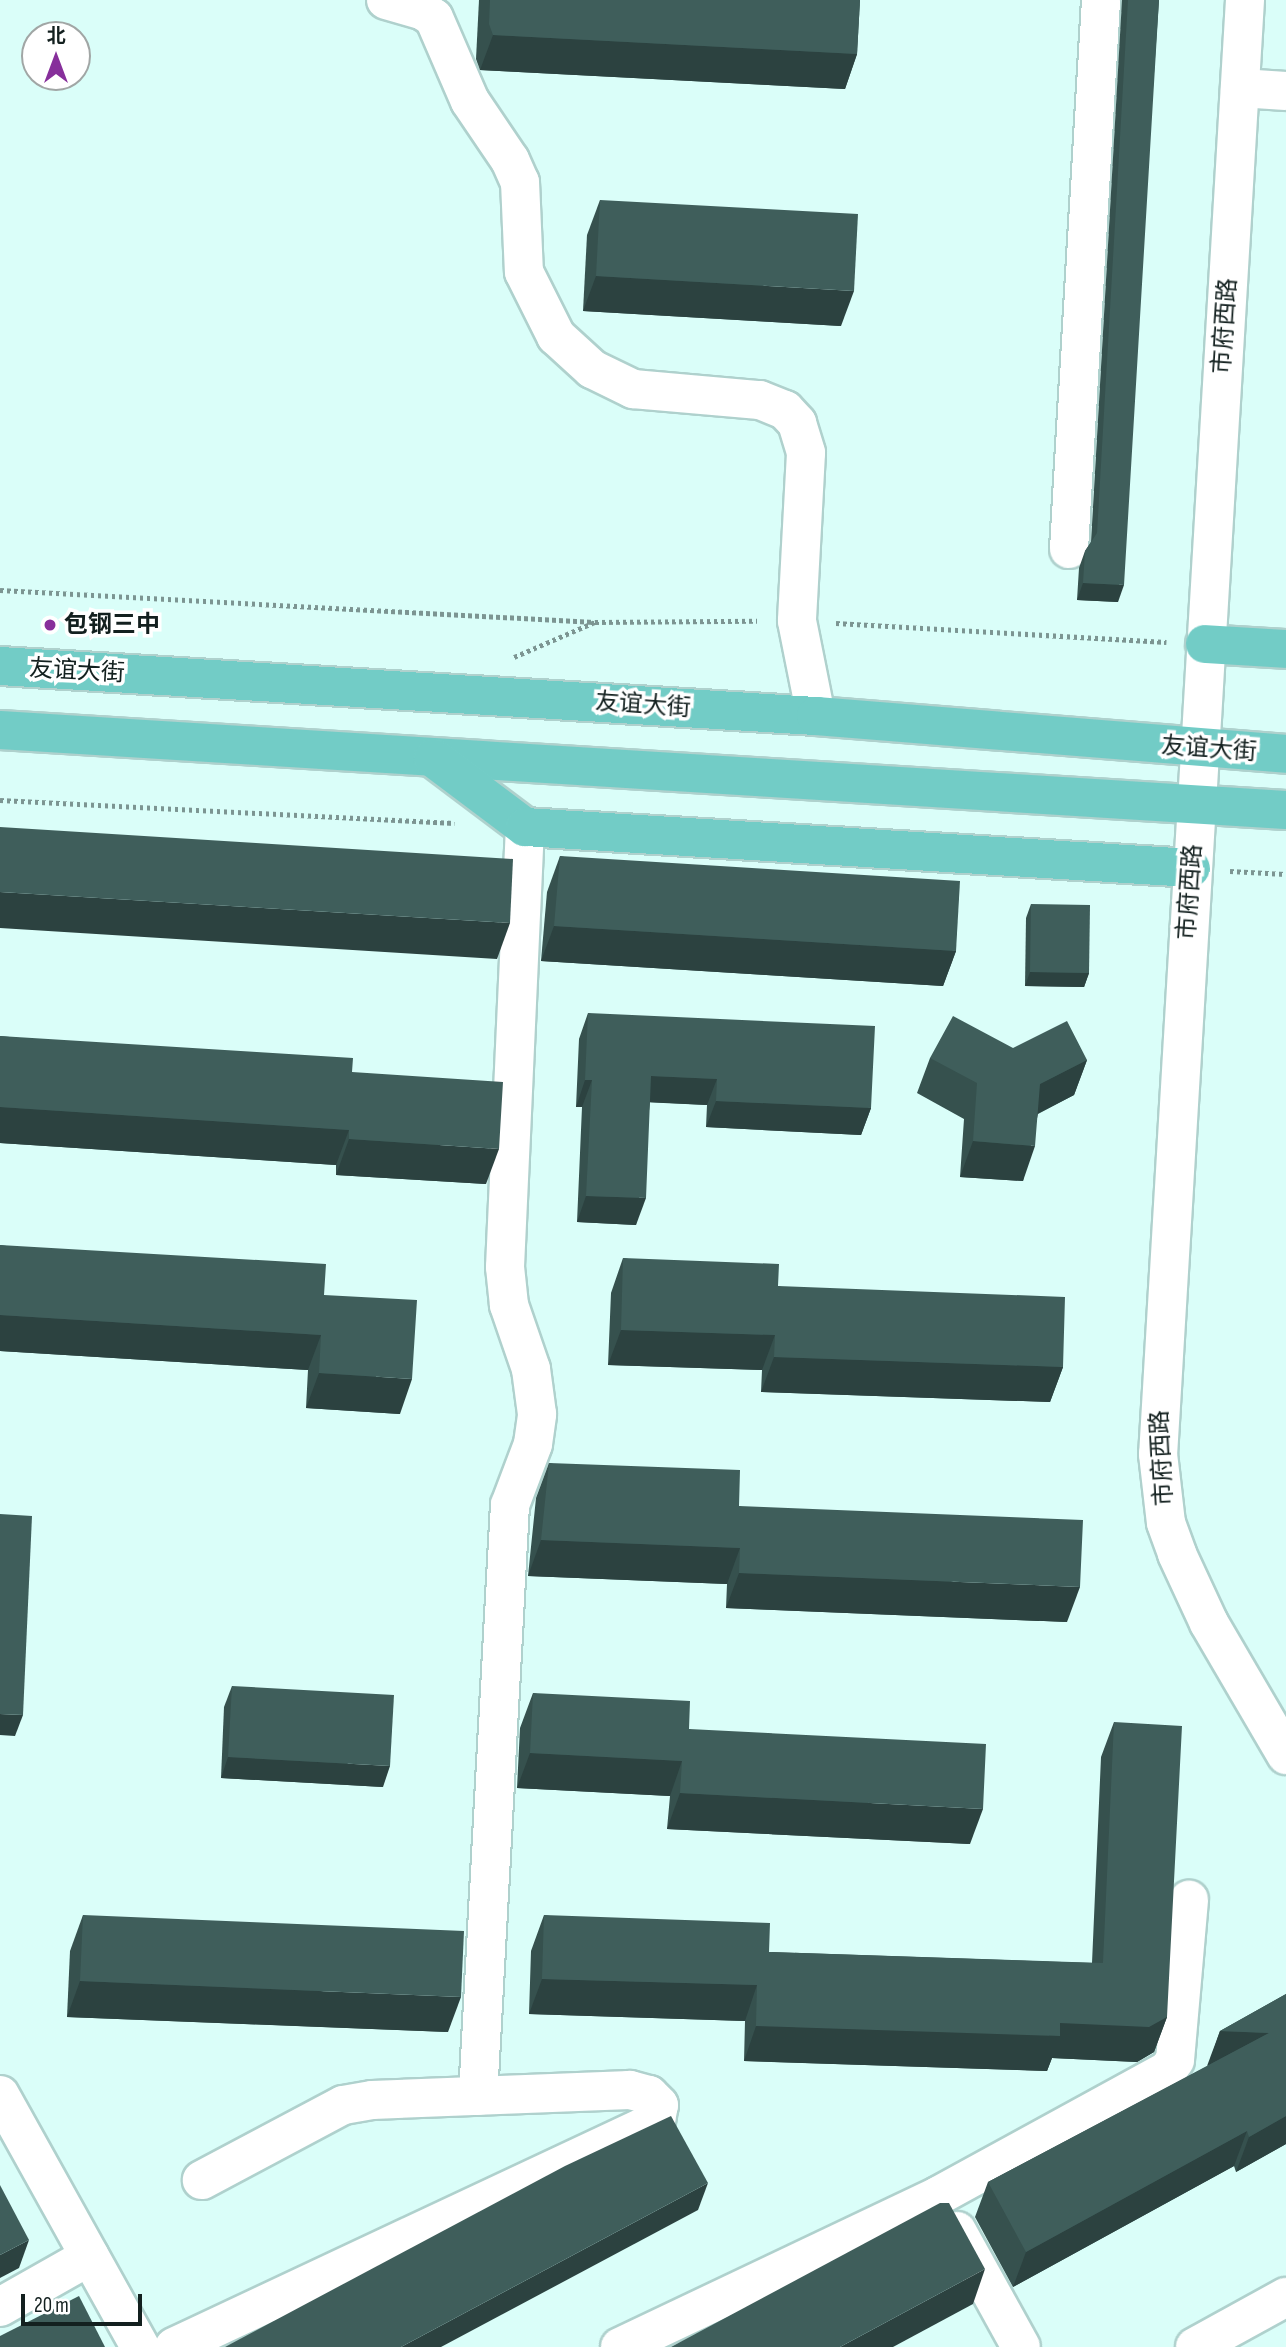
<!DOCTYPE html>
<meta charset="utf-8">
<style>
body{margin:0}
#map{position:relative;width:1286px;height:2347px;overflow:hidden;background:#dafef9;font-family:"Sofia Sans Condensed","Noto Sans SC",sans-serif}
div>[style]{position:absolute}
.path>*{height:4.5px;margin-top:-2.25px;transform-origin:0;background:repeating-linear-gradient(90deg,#7c9592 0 3.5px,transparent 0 7px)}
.roads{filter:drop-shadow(2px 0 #afd1cd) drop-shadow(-2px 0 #afd1cd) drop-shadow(0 2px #afd1cd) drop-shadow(0 -2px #afd1cd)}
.minor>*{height:38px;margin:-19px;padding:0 19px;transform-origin:19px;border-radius:19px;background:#fff}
.tertiary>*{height:38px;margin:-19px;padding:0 19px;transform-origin:19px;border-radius:19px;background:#fff}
.primary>*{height:38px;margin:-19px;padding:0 19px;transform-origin:19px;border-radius:19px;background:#72ccc6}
.wall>*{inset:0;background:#36514e}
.shaded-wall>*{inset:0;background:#2c4240}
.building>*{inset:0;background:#3f5e5b}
.dots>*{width:19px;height:19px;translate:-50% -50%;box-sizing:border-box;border:4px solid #fff;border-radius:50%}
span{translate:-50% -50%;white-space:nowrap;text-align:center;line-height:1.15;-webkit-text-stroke:7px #fff;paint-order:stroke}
.street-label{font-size:24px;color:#13201f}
.poi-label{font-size:24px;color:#13201f;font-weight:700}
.left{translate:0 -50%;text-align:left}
.north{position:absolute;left:21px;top:21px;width:70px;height:70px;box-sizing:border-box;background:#fff;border:2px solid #a1a6a5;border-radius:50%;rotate:0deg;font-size:19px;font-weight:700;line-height:28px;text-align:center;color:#13201f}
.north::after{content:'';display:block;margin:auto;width:24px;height:32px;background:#872f9b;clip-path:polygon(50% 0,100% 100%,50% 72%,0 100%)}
.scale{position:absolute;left:21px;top:2294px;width:121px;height:32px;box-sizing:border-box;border:4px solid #13201f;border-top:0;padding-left:9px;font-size:21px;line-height:24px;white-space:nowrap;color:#13201f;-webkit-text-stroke:5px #fff;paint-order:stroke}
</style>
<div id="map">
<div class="path">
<i style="left:0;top:590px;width:595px;rotate:3.08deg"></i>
<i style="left:836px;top:623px;width:331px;rotate:3.3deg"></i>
<i style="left:514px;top:657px;width:88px;rotate:-23.4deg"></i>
<i style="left:595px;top:622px;width:162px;rotate:-0.4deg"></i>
<i style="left:0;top:800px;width:455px;rotate:2.9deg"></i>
<i style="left:1230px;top:871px;width:56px;rotate:3.1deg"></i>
</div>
<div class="roads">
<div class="minor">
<i style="left:386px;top:0;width:37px;rotate:16deg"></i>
<i style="left:422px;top:10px;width:14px;rotate:34deg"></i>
<i style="left:434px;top:18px;width:90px;rotate:66.6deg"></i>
<i style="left:470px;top:101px;width:71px;rotate:55.9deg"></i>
<i style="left:510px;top:160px;width:24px;rotate:66deg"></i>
<i style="left:520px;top:182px;width:90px;rotate:87.5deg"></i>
<i style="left:524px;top:272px;width:72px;rotate:63.4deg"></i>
<i style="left:556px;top:336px;width:49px;rotate:42.5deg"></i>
<i style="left:592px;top:369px;width:46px;rotate:26deg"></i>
<i style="left:633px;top:389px;width:127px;rotate:5deg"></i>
<i style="left:760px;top:400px;width:27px;rotate:22deg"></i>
<i style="left:785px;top:410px;width:18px;rotate:47deg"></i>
<i style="left:797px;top:423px;width:31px;rotate:73deg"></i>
<i style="left:806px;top:453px;width:168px;rotate:93.1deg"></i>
<i style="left:797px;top:621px;width:97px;rotate:78.7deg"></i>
<i style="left:1240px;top:88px;width:46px;rotate:3.7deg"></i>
<i style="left:1069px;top:549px;width:550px;rotate:-86.66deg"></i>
<i style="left:0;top:2095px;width:288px;rotate:60.9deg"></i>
<i style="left:478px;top:2096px;width:592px;rotate:-86.9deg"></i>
<i style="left:510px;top:1505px;width:65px;rotate:-69.3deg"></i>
<i style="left:533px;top:1444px;width:30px;rotate:-82deg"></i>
<i style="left:537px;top:1414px;width:45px;rotate:-97.6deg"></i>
<i style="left:531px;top:1369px;width:68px;rotate:-109deg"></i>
<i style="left:509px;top:1305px;width:38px;rotate:-96deg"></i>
<i style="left:505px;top:1267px;width:440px;rotate:-87.4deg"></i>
<i style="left:957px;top:2231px;width:132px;rotate:61.1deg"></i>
<i style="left:0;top:2307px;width:103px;rotate:-29.5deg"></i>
<i style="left:174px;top:2347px;width:520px;rotate:-25.14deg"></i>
<i style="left:645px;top:2126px;width:13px;rotate:-29deg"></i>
<i style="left:656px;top:2120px;width:15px;rotate:-79deg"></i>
<i style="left:659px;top:2105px;width:14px;rotate:-135deg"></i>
<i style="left:649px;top:2095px;width:20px;rotate:-165deg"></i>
<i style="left:630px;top:2090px;width:258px;rotate:177.8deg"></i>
<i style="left:372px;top:2100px;width:29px;rotate:170deg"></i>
<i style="left:343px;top:2105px;width:160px;rotate:152deg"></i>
<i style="left:620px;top:2347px;width:352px;rotate:-25.4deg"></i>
<i style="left:938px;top:2196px;width:262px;rotate:-28.7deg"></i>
<i style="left:1168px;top:2070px;width:12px;rotate:-55deg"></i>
<i style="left:1175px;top:2060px;width:161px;rotate:-85deg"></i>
</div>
<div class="tertiary">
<i style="left:1245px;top:0;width:1457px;rotate:93.42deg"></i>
<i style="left:1158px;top:1454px;width:69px;rotate:83.4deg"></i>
<i style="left:1166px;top:1523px;width:33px;rotate:70deg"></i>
<i style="left:1177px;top:1554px;width:76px;rotate:65.1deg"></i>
<i style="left:1209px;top:1623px;width:153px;rotate:59.7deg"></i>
<i style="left:1195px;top:2347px;width:104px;rotate:-28.8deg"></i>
</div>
<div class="primary">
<i style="left:1205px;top:644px;width:81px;rotate:3.5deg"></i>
<i style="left:0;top:666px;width:818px;rotate:3.51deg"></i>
<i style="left:816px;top:716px;width:472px;rotate:4.6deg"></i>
<i style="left:0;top:730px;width:1288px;rotate:3.56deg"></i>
<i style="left:433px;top:758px;width:115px;rotate:36.9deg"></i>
<i style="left:525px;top:827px;width:667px;rotate:3.52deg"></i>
</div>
</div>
<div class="wall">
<i style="clip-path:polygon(479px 0,860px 0,857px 54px,845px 89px,480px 70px,476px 59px)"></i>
<i style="clip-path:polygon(1122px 0,1159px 0,1118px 602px,1077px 600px,1079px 568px,1085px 551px,1091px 542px)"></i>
<i style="clip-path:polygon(600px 200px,841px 326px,583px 311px,587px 235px)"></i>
<i style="clip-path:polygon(560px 856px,956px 951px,943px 986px,541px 961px,547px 892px)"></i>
<i style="clip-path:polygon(1031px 904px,1089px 973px,1084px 987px,1025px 986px,1026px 918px)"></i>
<i style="clip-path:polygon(588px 1013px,871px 1108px,861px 1135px,706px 1127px,707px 1105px,650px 1102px,636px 1225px,577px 1222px,582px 1107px,576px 1107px,579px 1039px)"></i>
<i style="clip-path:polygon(0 1036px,352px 1072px,486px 1184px,336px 1175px,336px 1165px,0 1143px)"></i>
<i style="clip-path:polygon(1013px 1048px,1087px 1060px,1074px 1095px,1038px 1114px,1023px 1181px,960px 1177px,964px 1119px,917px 1093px,930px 1058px)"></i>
<i style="clip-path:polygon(0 1245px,324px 1295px,400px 1414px,306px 1408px,308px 1370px,0 1351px)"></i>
<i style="clip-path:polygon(623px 1258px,778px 1286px,1063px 1367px,1050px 1402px,761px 1392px,762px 1370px,608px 1365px,611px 1293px)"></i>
<i style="clip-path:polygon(549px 1463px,739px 1506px,1067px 1622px,726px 1608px,727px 1584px,528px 1576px,536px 1498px)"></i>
<i style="clip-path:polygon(232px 1686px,383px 1787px,221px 1778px,224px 1707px)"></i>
<i style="clip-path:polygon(533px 1693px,689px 1729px,970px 1844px,667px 1829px,670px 1796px,517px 1788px,520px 1728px)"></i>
<i style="clip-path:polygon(1114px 1722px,1167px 2017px,1154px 2052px,1137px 2062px,1052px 2058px,1047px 2071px,744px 2061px,745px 2021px,529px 2014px,531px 1951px,544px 1915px,769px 1952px,1092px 1963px,1101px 1757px)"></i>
<i style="clip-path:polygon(83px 1915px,448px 2032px,67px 2017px,70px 1951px)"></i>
<i style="clip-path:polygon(1286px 1994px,1286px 2144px,1236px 2172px,1234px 2166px,1013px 2287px,975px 2217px,988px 2182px,1208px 2066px,1220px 2031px)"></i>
</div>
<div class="shaded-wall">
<i style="clip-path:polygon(493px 35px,857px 54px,845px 89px,480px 70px)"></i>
<i style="clip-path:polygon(596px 276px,854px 291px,841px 326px,583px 311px)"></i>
<i style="clip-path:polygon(1083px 583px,1124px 585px,1118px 602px,1077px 600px)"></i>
<i style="clip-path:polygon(0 892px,510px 923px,497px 959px,0 928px)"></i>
<i style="clip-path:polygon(554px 926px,956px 951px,943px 986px,541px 961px)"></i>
<i style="clip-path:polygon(1030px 972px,1089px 973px,1084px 987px,1025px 986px)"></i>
<i style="clip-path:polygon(1087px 1060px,1074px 1095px,1027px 1119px,1040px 1084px)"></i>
<i style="clip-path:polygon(651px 1076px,717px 1079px,707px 1105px,642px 1102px)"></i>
<i style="clip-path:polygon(585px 1080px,592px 1080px,582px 1107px,576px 1107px)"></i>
<i style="clip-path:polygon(716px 1101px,871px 1108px,861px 1135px,706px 1127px)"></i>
<i style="clip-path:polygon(0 1107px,349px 1130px,336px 1165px,0 1143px)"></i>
<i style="clip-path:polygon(349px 1139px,499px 1149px,486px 1184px,336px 1175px)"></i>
<i style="clip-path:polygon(973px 1141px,1035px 1146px,1023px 1181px,960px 1177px)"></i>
<i style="clip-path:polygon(586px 1196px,646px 1198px,636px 1225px,577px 1222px)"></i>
<i style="clip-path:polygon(0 1315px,321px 1335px,308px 1370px,0 1351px)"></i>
<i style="clip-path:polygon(621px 1330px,775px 1335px,762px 1370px,608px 1365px)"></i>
<i style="clip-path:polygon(774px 1357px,1063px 1367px,1050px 1402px,761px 1392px)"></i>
<i style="clip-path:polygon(319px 1373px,412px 1379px,400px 1414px,306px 1408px)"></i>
<i style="clip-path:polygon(541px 1540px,740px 1548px,727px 1584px,528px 1576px)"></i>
<i style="clip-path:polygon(739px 1573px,1080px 1587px,1067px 1622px,726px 1608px)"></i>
<i style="clip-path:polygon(0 1714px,23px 1715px,15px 1736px,0 1735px)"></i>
<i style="clip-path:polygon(530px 1753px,682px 1761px,670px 1796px,517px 1788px)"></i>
<i style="clip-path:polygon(228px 1757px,390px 1766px,383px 1787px,221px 1778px)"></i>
<i style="clip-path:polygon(680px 1793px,983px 1809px,970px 1844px,667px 1829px)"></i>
<i style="clip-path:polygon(542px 1979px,757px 1985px,745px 2021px,529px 2014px)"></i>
<i style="clip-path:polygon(80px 1981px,461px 1997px,448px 2032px,67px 2017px)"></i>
<i style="clip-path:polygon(1167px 2017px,1154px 2052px,1137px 2062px,1052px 2058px,1047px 2071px,744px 2061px,756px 2026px)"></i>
<i style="clip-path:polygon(1220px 2031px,1269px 2033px,1207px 2066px)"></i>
<i style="clip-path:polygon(1286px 2116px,1286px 2144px,1236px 2172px,1249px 2137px)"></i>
<i style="clip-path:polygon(1247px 2131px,1234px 2166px,1013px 2287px,1026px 2252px)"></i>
<i style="clip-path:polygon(708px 2183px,698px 2210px,441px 2347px,401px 2347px)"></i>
<i style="clip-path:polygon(29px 2240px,19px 2268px,0 2278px,0 2255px)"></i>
<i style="clip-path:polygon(985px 2269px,973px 2304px,893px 2347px,840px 2347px)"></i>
</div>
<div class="building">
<i style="clip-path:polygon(490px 0,860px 0,857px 54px,493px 35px,489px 24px)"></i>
<i style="clip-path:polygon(1128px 0,1159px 0,1124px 585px,1083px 583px,1085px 551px,1097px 533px)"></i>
<i style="clip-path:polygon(600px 200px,858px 214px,854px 291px,596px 276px)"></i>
<i style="clip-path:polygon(0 827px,513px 859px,510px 923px,0 892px)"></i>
<i style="clip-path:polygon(560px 856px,960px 881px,956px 951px,554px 926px)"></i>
<i style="clip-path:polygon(1031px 904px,1090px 905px,1089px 973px,1030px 972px)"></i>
<i style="clip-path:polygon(588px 1013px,875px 1026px,871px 1108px,716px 1101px,717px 1079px,651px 1076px,646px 1198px,586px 1196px,592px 1080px,585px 1080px)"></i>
<i style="clip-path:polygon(953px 1016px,1013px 1048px,1067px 1021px,1087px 1060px,1040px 1084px,1035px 1146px,973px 1141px,977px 1083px,930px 1058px)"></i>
<i style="clip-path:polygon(0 1036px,353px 1058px,352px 1072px,503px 1082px,499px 1149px,349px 1139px,349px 1130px,0 1107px)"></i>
<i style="clip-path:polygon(0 1245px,326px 1264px,324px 1295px,417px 1300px,412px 1379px,319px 1373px,321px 1335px,0 1315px)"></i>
<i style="clip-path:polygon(623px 1258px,779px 1264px,778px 1286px,1065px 1297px,1063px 1367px,774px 1357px,775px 1335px,621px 1330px)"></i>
<i style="clip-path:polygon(549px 1463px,740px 1470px,739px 1506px,1083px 1520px,1080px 1587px,739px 1573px,740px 1548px,541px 1540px)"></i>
<i style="clip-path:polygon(0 1514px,32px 1516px,23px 1715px,0 1714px)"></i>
<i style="clip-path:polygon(232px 1686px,394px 1695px,390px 1766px,228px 1757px)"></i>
<i style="clip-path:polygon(533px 1693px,690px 1701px,689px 1729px,986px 1744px,983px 1809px,680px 1793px,682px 1761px,530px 1753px)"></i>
<i style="clip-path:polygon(1114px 1722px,1182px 1726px,1167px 2017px,1149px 2027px,1060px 2023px,1060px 2036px,756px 2026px,757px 1985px,542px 1979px,544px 1915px,770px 1923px,769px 1952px,1103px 1963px)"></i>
<i style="clip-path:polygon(83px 1915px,464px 1931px,461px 1997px,80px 1981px)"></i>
<i style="clip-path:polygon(1286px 1994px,1286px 2116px,1249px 2137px,1247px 2131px,1026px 2252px,988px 2182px,1269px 2033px,1220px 2031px)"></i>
<i style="clip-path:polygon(671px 2116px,708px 2183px,401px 2347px,225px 2347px,565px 2166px)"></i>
<i style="clip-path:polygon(0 2185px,29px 2240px,0 2255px)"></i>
<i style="clip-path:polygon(940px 2203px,949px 2203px,985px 2269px,840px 2347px,671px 2347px)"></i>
<i style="clip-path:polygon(79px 2296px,105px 2347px,0 2347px,0 2336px)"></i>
</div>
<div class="dots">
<i style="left:50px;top:625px;background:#872f9b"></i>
</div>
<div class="street-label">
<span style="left:1225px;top:326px;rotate:-86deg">市府西路</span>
<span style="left:77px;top:671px;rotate:3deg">友谊大街</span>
<span style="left:643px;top:705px;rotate:4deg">友谊大街</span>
<span style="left:1209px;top:749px;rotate:4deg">友谊大街</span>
<span style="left:1190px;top:892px;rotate:-86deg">市府西路</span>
<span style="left:1162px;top:1458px;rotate:-93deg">市府西路</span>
</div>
<div class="poi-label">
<span class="left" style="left:64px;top:625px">包钢三中</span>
</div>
<div class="north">北</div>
<div class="scale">20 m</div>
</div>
